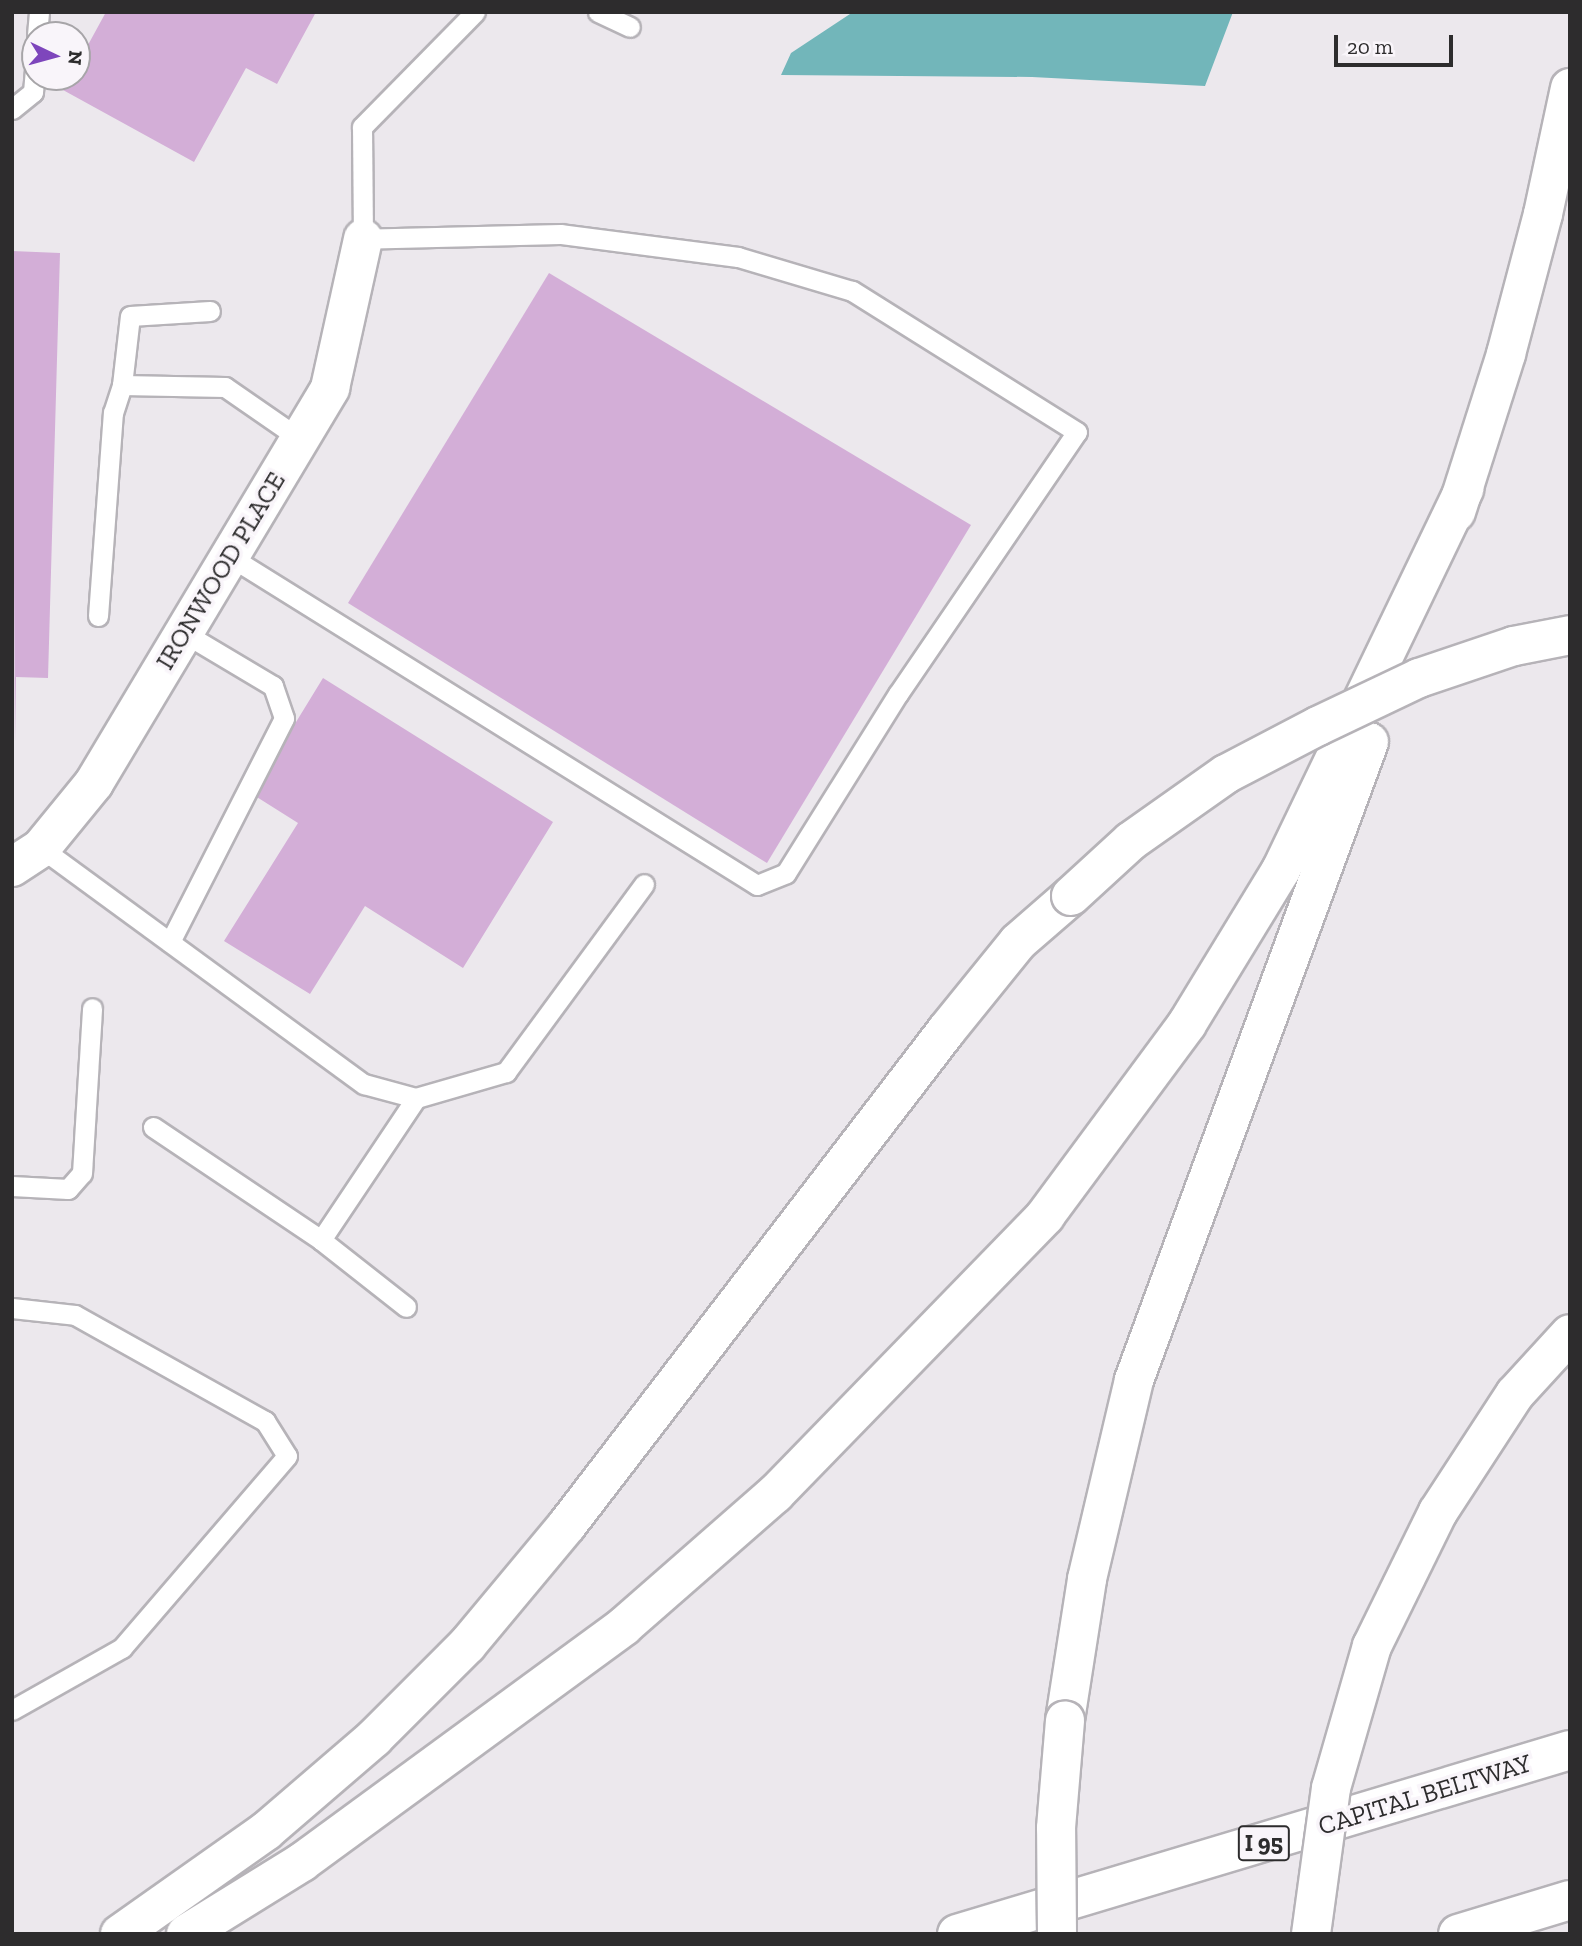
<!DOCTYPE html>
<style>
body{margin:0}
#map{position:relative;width:1582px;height:1946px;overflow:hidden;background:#ece8ed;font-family:"Zilla Slab",serif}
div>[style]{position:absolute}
.water>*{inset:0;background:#72b6ba}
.building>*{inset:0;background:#d3aed7}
.roads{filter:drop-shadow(2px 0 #b6b3b8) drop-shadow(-2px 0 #b6b3b8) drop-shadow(0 2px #b6b3b8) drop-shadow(0 -2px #b6b3b8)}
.lane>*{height:19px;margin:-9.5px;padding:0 9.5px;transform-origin:9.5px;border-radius:9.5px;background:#fff}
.street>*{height:38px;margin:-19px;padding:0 19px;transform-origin:19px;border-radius:19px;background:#fff}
.highway>*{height:38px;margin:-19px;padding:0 19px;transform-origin:19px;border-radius:19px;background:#fff}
.bridges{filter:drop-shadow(2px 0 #b6b3b8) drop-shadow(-2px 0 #b6b3b8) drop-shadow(0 2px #b6b3b8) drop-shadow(0 -2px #b6b3b8)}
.highway-bridge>*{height:38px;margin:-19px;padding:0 19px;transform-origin:19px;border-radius:19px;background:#fff}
span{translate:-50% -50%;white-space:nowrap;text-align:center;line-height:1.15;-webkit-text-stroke:7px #f9f5fa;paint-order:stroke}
.shield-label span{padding:2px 5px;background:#f9f5fa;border:2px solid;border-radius:5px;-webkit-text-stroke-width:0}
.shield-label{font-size:24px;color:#2d2c2d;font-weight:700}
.street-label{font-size:26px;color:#2d2c2d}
.frame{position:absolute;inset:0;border:14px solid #2d2c2d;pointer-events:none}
.north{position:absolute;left:21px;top:21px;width:70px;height:70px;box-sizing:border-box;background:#f9f5fa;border:2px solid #a7a5a8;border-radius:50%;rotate:95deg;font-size:19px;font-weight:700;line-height:28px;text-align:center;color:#2d2c2d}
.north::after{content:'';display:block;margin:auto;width:24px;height:32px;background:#7e46bc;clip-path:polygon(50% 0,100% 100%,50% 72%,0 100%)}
.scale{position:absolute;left:1334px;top:35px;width:119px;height:32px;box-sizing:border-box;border:4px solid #2d2c2d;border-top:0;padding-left:9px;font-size:21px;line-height:24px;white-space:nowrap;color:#2d2c2d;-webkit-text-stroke:5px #f9f5fa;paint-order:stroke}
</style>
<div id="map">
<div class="water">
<i style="clip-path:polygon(853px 12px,1233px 12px,1205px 86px,1032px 77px,781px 75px,791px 53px)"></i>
</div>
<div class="building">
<i style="clip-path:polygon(106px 12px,316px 12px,277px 84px,246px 68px,194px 162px,63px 90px,70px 77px,77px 77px,77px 65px)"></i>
<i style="clip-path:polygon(12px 251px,60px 253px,48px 678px,16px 677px,15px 743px)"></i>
<i style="clip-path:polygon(549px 273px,971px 525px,767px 863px,348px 603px)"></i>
<i style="clip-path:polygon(323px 678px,553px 822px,463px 968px,365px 906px,310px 994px,224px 941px,298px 823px,252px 794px)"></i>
</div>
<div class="roads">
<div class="lane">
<i style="left:598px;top:12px;width:35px;rotate:25deg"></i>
<i style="left:37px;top:35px;width:23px;rotate:-85deg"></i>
<i style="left:12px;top:109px;width:27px;rotate:-39deg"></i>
<i style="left:33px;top:92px;width:24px;rotate:-85deg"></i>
<i style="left:122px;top:385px;width:69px;rotate:-83.4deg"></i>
<i style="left:130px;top:316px;width:80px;rotate:-3.6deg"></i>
<i style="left:229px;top:556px;width:622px;rotate:31.93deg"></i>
<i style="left:757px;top:885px;width:31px;rotate:-22deg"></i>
<i style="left:786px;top:873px;width:211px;rotate:-58deg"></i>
<i style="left:898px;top:694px;width:317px;rotate:-55.7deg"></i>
<i style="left:1077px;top:432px;width:266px;rotate:-147.9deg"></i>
<i style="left:852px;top:291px;width:119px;rotate:-163.4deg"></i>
<i style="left:738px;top:257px;width:178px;rotate:-172.6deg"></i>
<i style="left:561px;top:234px;width:198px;rotate:178.6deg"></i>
<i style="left:363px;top:239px;width:112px;rotate:-90.5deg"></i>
<i style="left:362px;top:127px;width:161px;rotate:-45.5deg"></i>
<i style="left:98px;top:616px;width:204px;rotate:-85.8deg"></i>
<i style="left:113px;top:413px;width:29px;rotate:-72deg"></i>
<i style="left:122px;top:385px;width:103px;rotate:1.1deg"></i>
<i style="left:225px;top:387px;width:91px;rotate:34.7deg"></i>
<i style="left:41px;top:848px;width:400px;rotate:36.2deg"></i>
<i style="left:364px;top:1084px;width:54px;rotate:15.1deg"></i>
<i style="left:416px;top:1098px;width:94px;rotate:-16.1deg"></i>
<i style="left:506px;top:1072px;width:233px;rotate:-53.7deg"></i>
<i style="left:170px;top:942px;width:251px;rotate:-63deg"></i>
<i style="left:284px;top:718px;width:34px;rotate:-109deg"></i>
<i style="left:273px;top:686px;width:104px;rotate:-149.2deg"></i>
<i style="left:153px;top:1127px;width:202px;rotate:33.9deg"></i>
<i style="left:321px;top:1240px;width:171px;rotate:-56.2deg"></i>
<i style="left:12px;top:1186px;width:56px;rotate:3.1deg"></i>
<i style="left:68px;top:1189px;width:21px;rotate:-49deg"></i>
<i style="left:82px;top:1173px;width:165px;rotate:-86.5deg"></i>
<i style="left:321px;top:1240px;width:108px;rotate:38.2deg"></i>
<i style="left:12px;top:1308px;width:63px;rotate:6.3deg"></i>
<i style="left:75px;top:1315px;width:218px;rotate:29.2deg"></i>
<i style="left:265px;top:1421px;width:41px;rotate:57.8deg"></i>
<i style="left:287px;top:1456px;width:253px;rotate:130.7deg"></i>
<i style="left:122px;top:1648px;width:126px;rotate:150.6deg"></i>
</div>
<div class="street">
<i style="left:12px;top:867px;width:35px;rotate:-33deg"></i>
<i style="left:41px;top:848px;width:84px;rotate:-50.8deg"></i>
<i style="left:94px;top:783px;width:460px;rotate:-59.1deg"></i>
<i style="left:330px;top:388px;width:153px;rotate:-77.5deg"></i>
</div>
<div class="highway">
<i style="left:1456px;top:512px;width:166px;rotate:-72.4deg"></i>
<i style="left:1506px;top:354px;width:145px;rotate:-75.2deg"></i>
<i style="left:1543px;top:214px;width:129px;rotate:-77.9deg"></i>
<i style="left:1065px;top:1720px;width:143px;rotate:-81.1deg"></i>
<i style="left:1087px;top:1579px;width:204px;rotate:-76.7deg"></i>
<i style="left:1134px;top:1380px;width:680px;rotate:-69.78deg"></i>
<i style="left:120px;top:1934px;width:179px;rotate:-35.2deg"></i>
<i style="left:266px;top:1831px;width:143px;rotate:-40.7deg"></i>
<i style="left:374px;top:1738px;width:132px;rotate:-45deg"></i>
<i style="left:467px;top:1645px;width:156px;rotate:-50.2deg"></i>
<i style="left:567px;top:1525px;width:623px;rotate:-52.5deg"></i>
<i style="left:946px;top:1031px;width:114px;rotate:-51deg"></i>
<i style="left:1018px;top:942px;width:70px;rotate:-41deg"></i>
<i style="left:186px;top:1934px;width:137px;rotate:-31.8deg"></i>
<i style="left:302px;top:1862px;width:399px;rotate:-36.2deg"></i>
<i style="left:624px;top:1626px;width:201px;rotate:-41.2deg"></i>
<i style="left:775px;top:1494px;width:388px;rotate:-45.8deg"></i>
<i style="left:1045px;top:1216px;width:239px;rotate:-53.5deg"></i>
<i style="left:1187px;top:1024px;width:180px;rotate:-58.6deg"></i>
<i style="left:1281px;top:870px;width:423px;rotate:-64.3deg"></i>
<i style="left:957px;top:1934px;width:640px;rotate:-16.71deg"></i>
<i style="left:1458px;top:1934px;width:117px;rotate:-16.9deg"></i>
</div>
</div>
<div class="bridges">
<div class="highway-bridge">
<i style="left:1071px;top:896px;width:81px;rotate:-42.5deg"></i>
<i style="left:1131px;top:841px;width:116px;rotate:-35.2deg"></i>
<i style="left:1226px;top:774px;width:104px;rotate:-27.6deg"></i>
<i style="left:1318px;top:726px;width:112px;rotate:-25.4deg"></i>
<i style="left:1419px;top:678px;width:100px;rotate:-18.6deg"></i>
<i style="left:1514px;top:646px;width:57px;rotate:-11.1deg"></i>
<i style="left:1057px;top:1934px;width:106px;rotate:-90.5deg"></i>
<i style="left:1056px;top:1828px;width:108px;rotate:-85.2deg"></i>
<i style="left:1311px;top:1934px;width:147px;rotate:-82.2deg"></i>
<i style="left:1331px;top:1788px;width:148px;rotate:-73.9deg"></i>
<i style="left:1372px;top:1646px;width:149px;rotate:-63.8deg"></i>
<i style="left:1438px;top:1512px;width:141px;rotate:-56.9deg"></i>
<i style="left:1515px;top:1394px;width:81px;rotate:-47.5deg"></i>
</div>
</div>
<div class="shield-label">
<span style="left:1264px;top:1843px">I 95</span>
</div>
<div class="street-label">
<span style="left:221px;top:571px;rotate:-59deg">IRONWOOD PLACE</span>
<span style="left:1425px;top:1795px;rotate:-17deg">CAPITAL BELTWAY</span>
</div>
<div class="frame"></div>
<div class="north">N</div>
<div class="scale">20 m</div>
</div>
